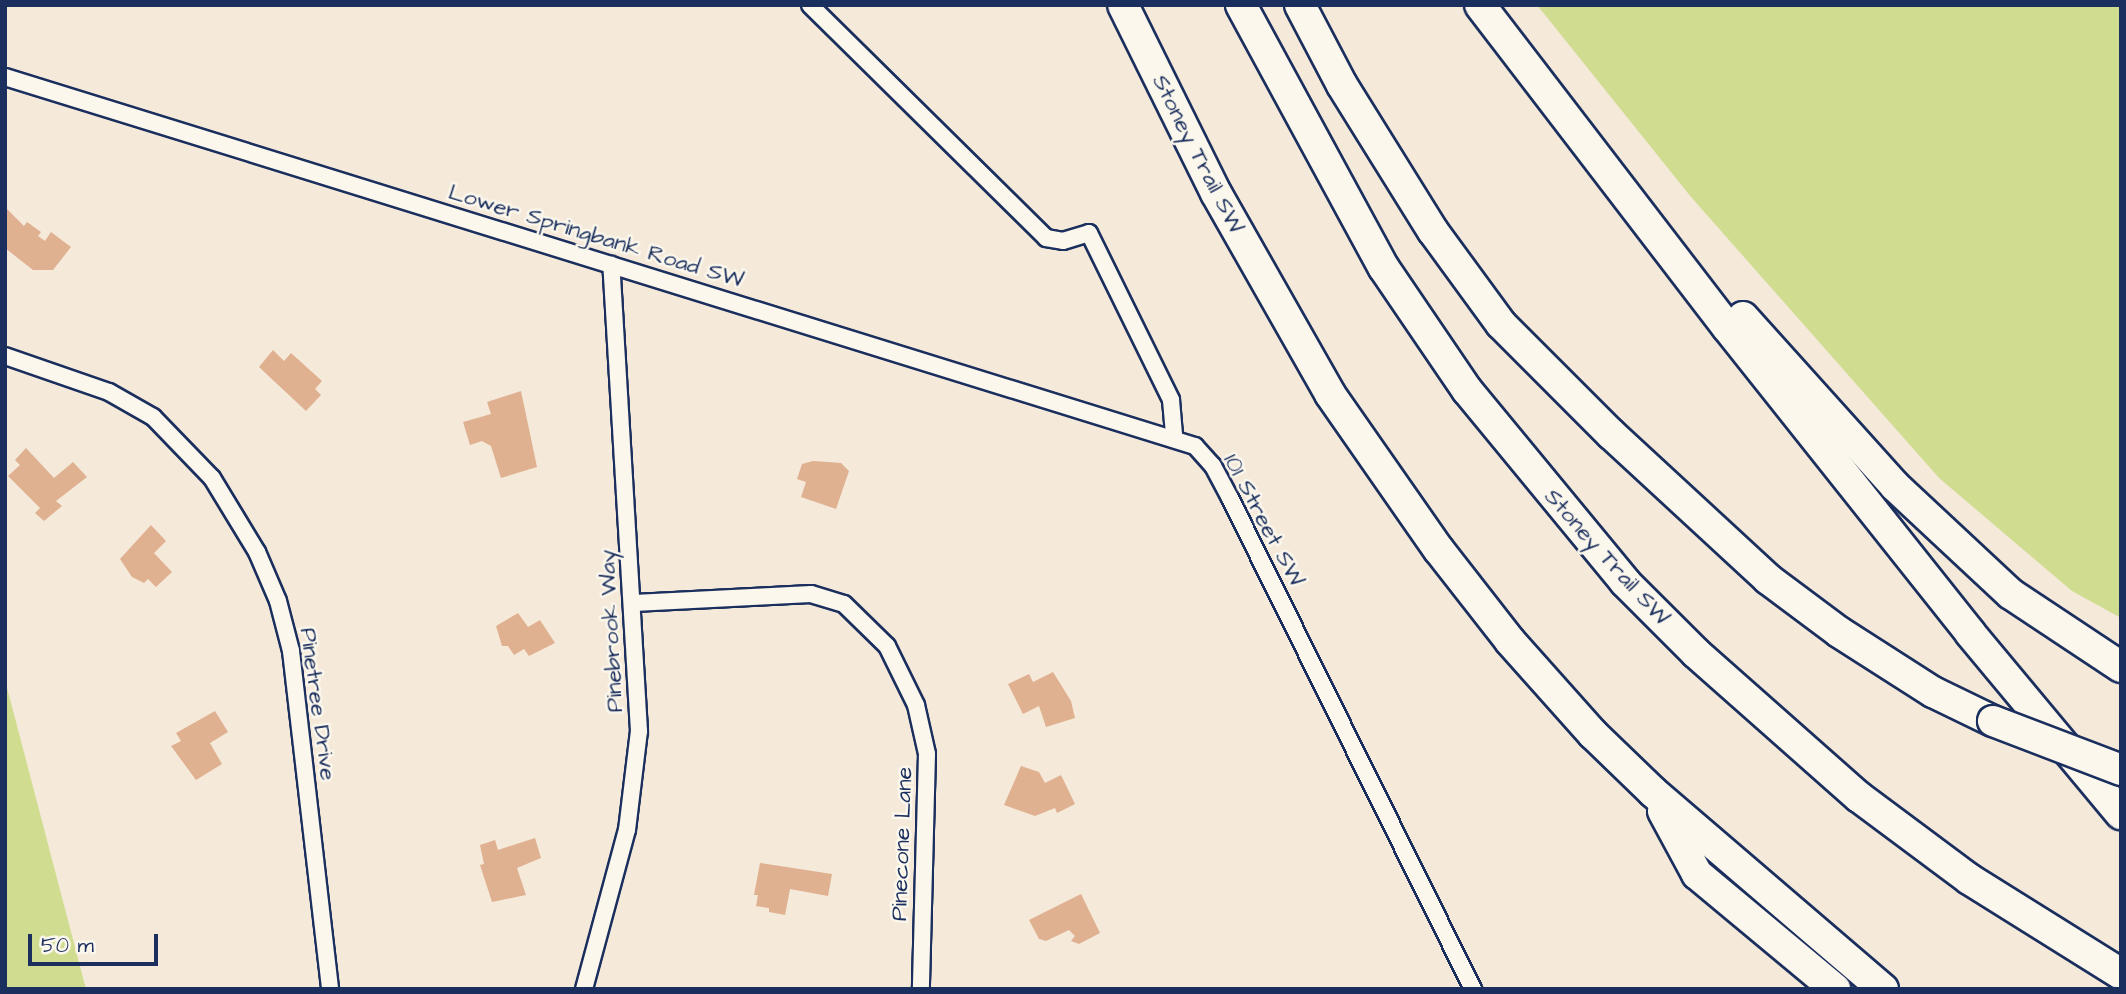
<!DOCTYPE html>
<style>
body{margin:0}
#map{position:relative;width:2126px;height:994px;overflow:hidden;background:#f5e9da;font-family:"Architects Daughter",sans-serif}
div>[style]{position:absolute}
.green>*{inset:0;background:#d0dd91}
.building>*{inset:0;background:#dfb190}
.roads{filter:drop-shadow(2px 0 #1b2f5e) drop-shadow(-2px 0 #1b2f5e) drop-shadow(0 2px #1b2f5e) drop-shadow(0 -2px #1b2f5e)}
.minor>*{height:16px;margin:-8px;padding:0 8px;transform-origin:8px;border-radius:8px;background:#fbf7ec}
.motorway>*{height:30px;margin:-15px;padding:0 15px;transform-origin:15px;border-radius:15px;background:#fbf7ec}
.bridges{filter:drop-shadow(2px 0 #1b2f5e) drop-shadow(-2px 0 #1b2f5e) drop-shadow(0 2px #1b2f5e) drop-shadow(0 -2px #1b2f5e)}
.motorway-bridge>*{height:30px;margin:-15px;padding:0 15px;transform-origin:15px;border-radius:15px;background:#fbf7ec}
span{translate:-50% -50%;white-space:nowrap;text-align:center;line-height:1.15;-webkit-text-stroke:5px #fbf7ec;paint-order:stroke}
.street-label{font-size:23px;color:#1b2f5e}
.frame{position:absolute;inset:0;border:7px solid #1b2f5e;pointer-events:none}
.scale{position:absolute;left:28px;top:934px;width:130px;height:32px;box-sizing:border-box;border:4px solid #1b2f5e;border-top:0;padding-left:9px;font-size:21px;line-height:24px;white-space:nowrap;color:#1b2f5e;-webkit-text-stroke:5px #fbf7ec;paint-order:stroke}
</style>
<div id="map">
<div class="green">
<i style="clip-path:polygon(1537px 5px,2121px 5px,2121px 618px,2072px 591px,1939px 478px,1691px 197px)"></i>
<i style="clip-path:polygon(5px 680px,86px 989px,5px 989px)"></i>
</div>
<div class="building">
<i style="clip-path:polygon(7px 209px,24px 226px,27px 222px,41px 232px,38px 236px,45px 241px,51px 232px,71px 247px,53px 270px,33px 270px,5px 248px)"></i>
<i style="clip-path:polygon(273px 350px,284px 361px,291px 353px,322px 381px,315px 389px,321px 395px,306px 411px,259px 367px)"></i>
<i style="clip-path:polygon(521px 391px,537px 467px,501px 478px,491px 446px,482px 441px,470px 445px,463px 422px,491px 414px,487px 402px)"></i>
<i style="clip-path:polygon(26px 448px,54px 478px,73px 462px,87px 477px,56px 501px,62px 506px,44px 521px,35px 513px,40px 508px,8px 476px,20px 465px,15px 460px)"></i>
<i style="clip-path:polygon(813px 461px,841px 463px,849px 471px,836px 509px,801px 497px,806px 482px,797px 479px,802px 464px)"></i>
<i style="clip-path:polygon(151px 525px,166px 541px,154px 553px,172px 572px,156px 587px,148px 579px,144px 583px,132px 577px,120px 559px)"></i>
<i style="clip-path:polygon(518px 613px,528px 627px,540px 620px,555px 643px,529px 656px,524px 649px,514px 655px,508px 646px,502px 646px,496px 626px)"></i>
<i style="clip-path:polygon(1053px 672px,1071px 701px,1075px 718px,1046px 727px,1039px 706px,1023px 714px,1008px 684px,1029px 674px,1033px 682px)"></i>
<i style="clip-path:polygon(215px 711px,228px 732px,210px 743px,222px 764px,196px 780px,171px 746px,181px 741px,176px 733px)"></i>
<i style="clip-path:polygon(1021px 766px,1039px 772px,1045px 783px,1061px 775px,1075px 804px,1057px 813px,1055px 808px,1035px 816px,1004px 805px)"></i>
<i style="clip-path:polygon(535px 838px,541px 858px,517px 868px,526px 895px,492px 902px,480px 865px,484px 864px,480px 845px,495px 840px,498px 850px)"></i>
<i style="clip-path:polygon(760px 863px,832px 874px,828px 896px,790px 889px,785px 915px,769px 912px,769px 908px,756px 906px,758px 895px,754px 895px)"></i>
<i style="clip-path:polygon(1081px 894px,1100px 933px,1079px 944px,1071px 941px,1075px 936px,1069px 930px,1046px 941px,1039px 939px,1029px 920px)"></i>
</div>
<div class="roads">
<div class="minor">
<i style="left:810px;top:5px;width:332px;rotate:44.6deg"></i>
<i style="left:1046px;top:238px;width:17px;rotate:10deg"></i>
<i style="left:1063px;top:241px;width:27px;rotate:-17deg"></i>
<i style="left:1089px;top:233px;width:186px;rotate:63.8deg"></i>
<i style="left:1171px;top:400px;width:37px;rotate:85deg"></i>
<i style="left:5px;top:77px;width:1246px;rotate:17.23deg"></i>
<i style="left:1195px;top:446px;width:27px;rotate:48deg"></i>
<i style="left:1213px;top:466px;width:36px;rotate:62deg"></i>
<i style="left:1230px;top:498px;width:548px;rotate:63.67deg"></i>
<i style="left:5px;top:356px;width:110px;rotate:19.1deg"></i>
<i style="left:109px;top:392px;width:51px;rotate:29.6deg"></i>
<i style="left:153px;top:417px;width:85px;rotate:46deg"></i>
<i style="left:212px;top:478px;width:87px;rotate:58.7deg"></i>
<i style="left:257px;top:552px;width:53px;rotate:66.8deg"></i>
<i style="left:278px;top:601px;width:52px;rotate:75.4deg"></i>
<i style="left:291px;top:651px;width:340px;rotate:83.4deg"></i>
<i style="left:634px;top:603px;width:177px;rotate:-2.9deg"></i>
<i style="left:811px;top:594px;width:34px;rotate:17deg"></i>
<i style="left:844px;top:604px;width:60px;rotate:44.3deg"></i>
<i style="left:887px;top:646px;width:66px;rotate:63.8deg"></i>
<i style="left:916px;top:705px;width:50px;rotate:77.3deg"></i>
<i style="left:927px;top:754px;width:235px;rotate:91.5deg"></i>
<i style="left:584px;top:989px;width:165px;rotate:-74.9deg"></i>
<i style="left:627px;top:830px;width:100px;rotate:-83.1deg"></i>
<i style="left:639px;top:731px;width:467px;rotate:-93.4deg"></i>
</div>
<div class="motorway">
<i style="left:1123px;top:5px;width:210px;rotate:63.7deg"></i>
<i style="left:1216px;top:193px;width:231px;rotate:60.4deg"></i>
<i style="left:1330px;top:394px;width:190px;rotate:55.1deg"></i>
<i style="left:1439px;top:550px;width:115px;rotate:52deg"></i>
<i style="left:1510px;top:641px;width:125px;rotate:48.3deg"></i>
<i style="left:1593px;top:734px;width:83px;rotate:44deg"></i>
<i style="left:1653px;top:792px;width:303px;rotate:40.6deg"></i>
<i style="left:1241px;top:5px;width:299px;rotate:61.5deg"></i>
<i style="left:1384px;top:268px;width:148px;rotate:55.8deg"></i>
<i style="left:1467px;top:390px;width:249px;rotate:50.5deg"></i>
<i style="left:1625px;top:582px;width:100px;rotate:45deg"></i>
<i style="left:1696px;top:653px;width:217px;rotate:41.5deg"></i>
<i style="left:1859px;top:797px;width:137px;rotate:36.7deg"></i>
<i style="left:1969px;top:879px;width:179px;rotate:32deg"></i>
<i style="left:1300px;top:5px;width:90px;rotate:62.3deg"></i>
<i style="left:1342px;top:85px;width:172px;rotate:58.1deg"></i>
<i style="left:1433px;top:231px;width:115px;rotate:53.8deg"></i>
<i style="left:1501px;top:324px;width:156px;rotate:45deg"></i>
<i style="left:1611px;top:434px;width:214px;rotate:42.7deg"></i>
<i style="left:1768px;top:579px;width:89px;rotate:36.7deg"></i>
<i style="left:1839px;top:632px;width:112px;rotate:32.6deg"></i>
<i style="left:1933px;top:692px;width:67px;rotate:25.8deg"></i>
<i style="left:1480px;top:5px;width:406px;rotate:52.5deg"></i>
<i style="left:1727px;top:327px;width:391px;rotate:51.5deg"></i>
<i style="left:1970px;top:633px;width:236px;rotate:50.2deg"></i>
<i style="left:1743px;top:317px;width:227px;rotate:48deg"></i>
<i style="left:1895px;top:486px;width:158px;rotate:43deg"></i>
<i style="left:2011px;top:594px;width:132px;rotate:33.6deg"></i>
<i style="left:1663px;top:811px;width:72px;rotate:61.6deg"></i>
<i style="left:1697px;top:874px;width:180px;rotate:39.8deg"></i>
</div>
</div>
<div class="bridges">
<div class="motorway-bridge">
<i style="left:1993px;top:721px;width:137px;rotate:20.9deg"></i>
</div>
</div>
<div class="street-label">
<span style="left:1198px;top:154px;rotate:63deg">Stoney Trail SW</span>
<span style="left:596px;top:236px;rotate:17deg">Lower Springbank Road SW</span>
<span style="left:1264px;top:520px;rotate:62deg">101 Street SW</span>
<span style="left:1607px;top:557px;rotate:48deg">Stoney Trail SW</span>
<span style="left:611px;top:631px;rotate:-93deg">Pinebrook Way</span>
<span style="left:318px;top:704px;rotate:82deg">Pinetree Drive</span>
<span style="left:902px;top:844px;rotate:-88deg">Pinecone Lane</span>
</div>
<div class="frame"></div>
<div class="scale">50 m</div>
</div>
